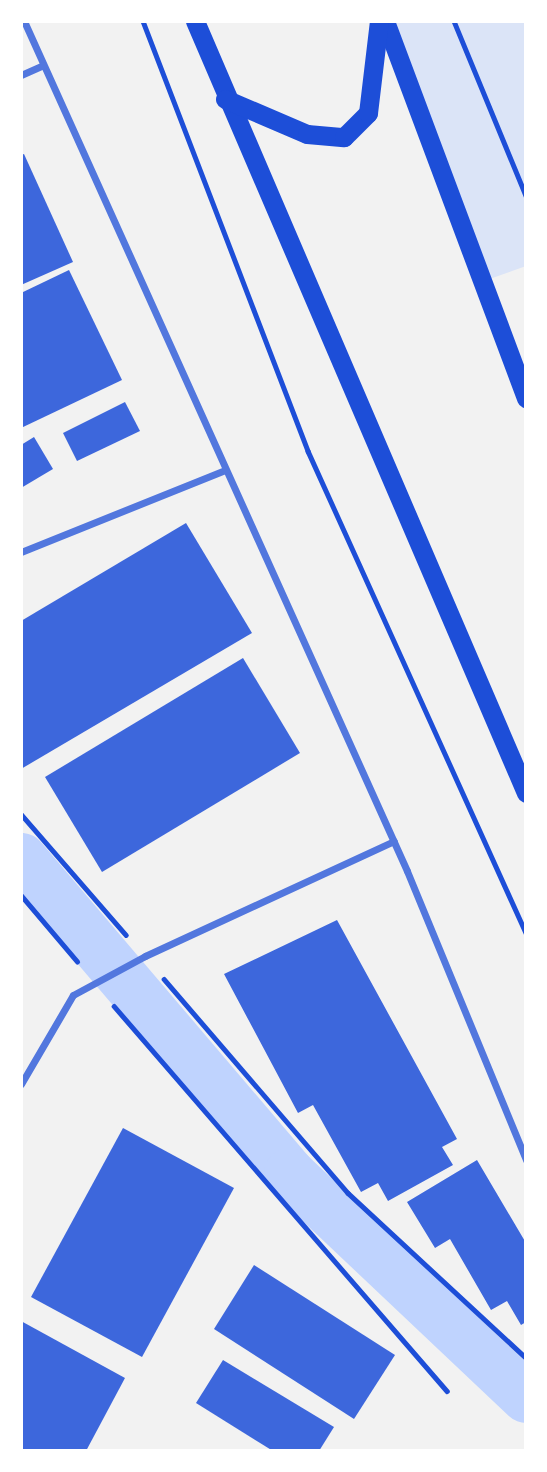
<!DOCTYPE html>
<style>
body{margin:0}
#map{position:relative;width:547px;height:1472px;overflow:hidden;background:#f2f2f2;font-family:Quicksand,sans-serif}
div>[style]{position:absolute}
.green>*{inset:0;background:#dbe4f7}
.canal>*{height:51px;margin:-25.5px;padding:0 25.5px;transform-origin:25.5px;border-radius:25.5px;background:#bfd3fe}
.building>*{inset:0;background:#3d67dc}
.path>*{height:4.5px;margin:-2.25px;padding:0 2.25px;transform-origin:2.25px;border-radius:2.25px;background:#1d4ed8}
.minor>*{height:7px;margin:-3.5px;padding:0 3.5px;transform-origin:3.5px;border-radius:3.5px;background:#5277de}
.trunk>*{height:19px;margin:-9.5px;padding:0 9.5px;transform-origin:9.5px;border-radius:9.5px;background:#1d4ed8}
span{translate:-50% -50%;white-space:nowrap;text-align:center;line-height:1.15;-webkit-text-stroke:7px #fff;paint-order:stroke}
.frame{position:absolute;inset:0;border:23px solid #fff;pointer-events:none}
</style>
<div id="map">
<div class="green">
<i style="clip-path:polygon(380px 21px,526px 21px,526px 266px,484px 281px)"></i>
</div>
<div class="canal">
<i style="left:21px;top:858px;width:414px;rotate:49.6deg"></i>
<i style="left:289px;top:1173px;width:326px;rotate:43.4deg"></i>
</div>
<div class="building">
<i style="clip-path:polygon(24px 154px,73px 262px,21px 285px,21px 155px)"></i>
<i style="clip-path:polygon(69px 270px,122px 380px,21px 428px,21px 293px)"></i>
<i style="clip-path:polygon(125px 402px,140px 431px,77px 461px,63px 433px)"></i>
<i style="clip-path:polygon(34px 437px,53px 469px,21px 488px,21px 445px)"></i>
<i style="clip-path:polygon(186px 523px,252px 633px,21px 769px,21px 621px)"></i>
<i style="clip-path:polygon(243px 658px,300px 753px,102px 872px,45px 777px)"></i>
<i style="clip-path:polygon(337px 920px,457px 1139px,442px 1147px,453px 1165px,388px 1201px,378px 1183px,361px 1192px,313px 1105px,298px 1113px,224px 974px)"></i>
<i style="clip-path:polygon(123px 1128px,234px 1188px,142px 1357px,31px 1297px)"></i>
<i style="clip-path:polygon(477px 1160px,526px 1243px,526px 1322px,521px 1325px,507px 1301px,491px 1310px,450px 1239px,435px 1248px,407px 1202px)"></i>
<i style="clip-path:polygon(254px 1265px,395px 1355px,354px 1419px,214px 1329px)"></i>
<i style="clip-path:polygon(21px 1321px,125px 1378px,86px 1451px,21px 1451px)"></i>
<i style="clip-path:polygon(223px 1360px,334px 1427px,319px 1451px,273px 1451px,196px 1403px)"></i>
</div>
<div class="path">
<i style="left:143px;top:21px;width:461px;rotate:69deg"></i>
<i style="left:308px;top:451px;width:529px;rotate:65.66deg"></i>
<i style="left:454px;top:21px;width:189px;rotate:67.6deg"></i>
<i style="left:21px;top:814px;width:160px;rotate:49deg"></i>
<i style="left:21px;top:895px;width:87px;rotate:49.7deg"></i>
<i style="left:164px;top:979px;width:282px;rotate:49.3deg"></i>
<i style="left:348px;top:1193px;width:243px;rotate:42.8deg"></i>
<i style="left:114px;top:1006px;width:509px;rotate:49.14deg"></i>
</div>
<div class="minor">
<i style="left:24px;top:21px;width:932px;rotate:65.74deg"></i>
<i style="left:407px;top:871px;width:313px;rotate:67.6deg"></i>
<i style="left:21px;top:75px;width:24px;rotate:-24deg"></i>
<i style="left:21px;top:552px;width:220px;rotate:-21.9deg"></i>
<i style="left:21px;top:1084px;width:103px;rotate:-59.7deg"></i>
<i style="left:73px;top:995px;width:82px;rotate:-28.4deg"></i>
<i style="left:145px;top:956px;width:274px;rotate:-24.8deg"></i>
</div>
<div class="trunk">
<i style="left:195px;top:21px;width:840px;rotate:66.79deg"></i>
<i style="left:385px;top:21px;width:403px;rotate:69.5deg"></i>
<i style="left:225px;top:99px;width:89px;rotate:23.1deg"></i>
<i style="left:307px;top:134px;width:37px;rotate:5deg"></i>
<i style="left:344px;top:137px;width:34px;rotate:-45deg"></i>
<i style="left:368px;top:113px;width:93px;rotate:-83.2deg"></i>
</div>
<div class="frame"></div>
</div>
